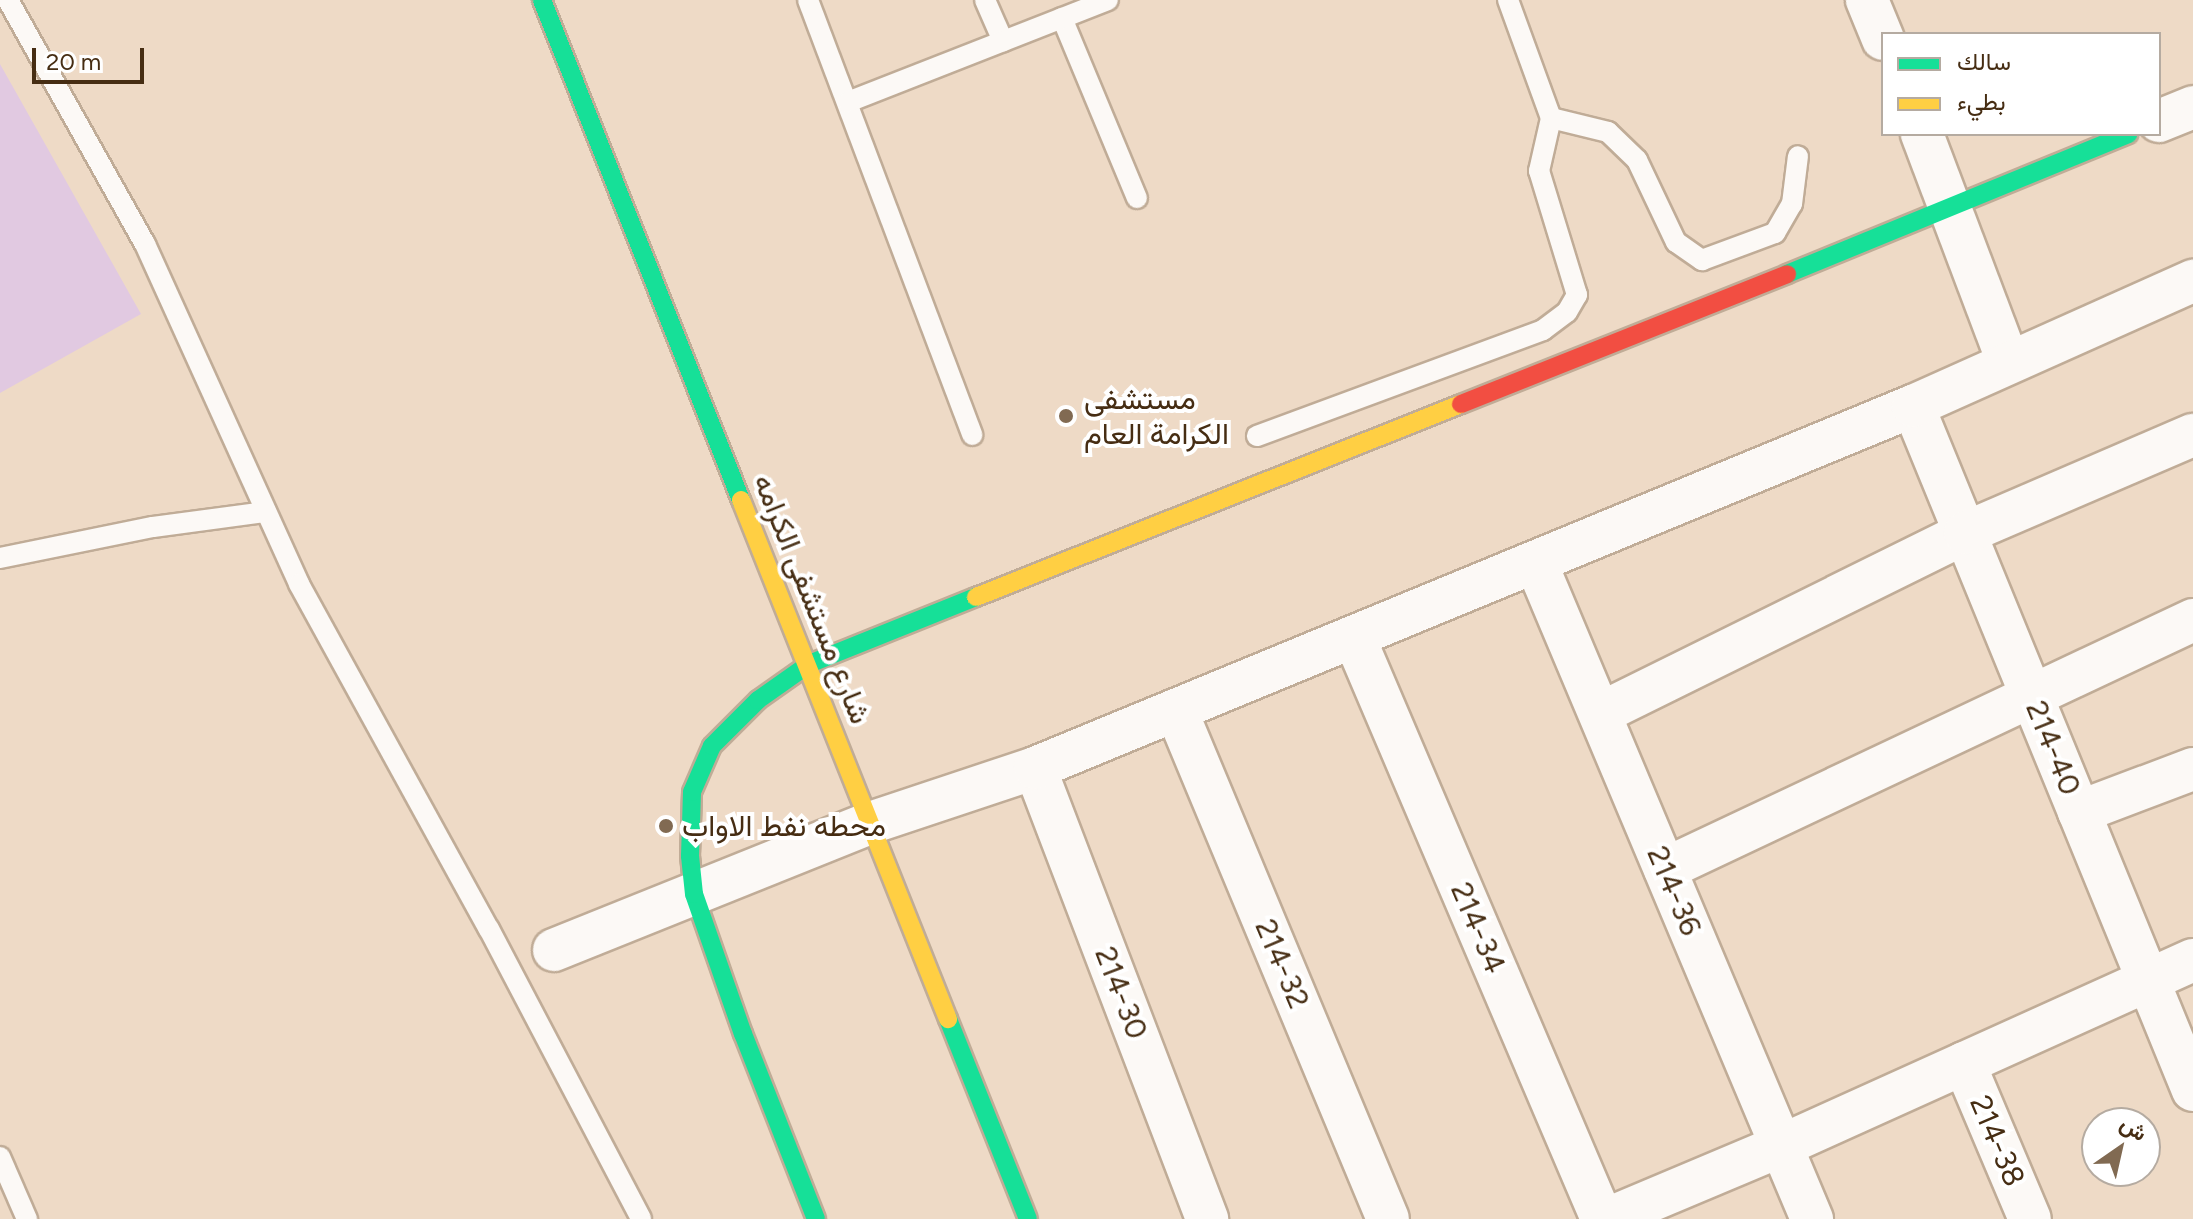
<!DOCTYPE html>
<meta charset="utf-8">
<style>
body{margin:0}
#map{position:relative;width:2193px;height:1219px;overflow:hidden;background:#eedac6;font-family:Figtree,Vazirmatn,sans-serif}
div>[style]{position:absolute}
.green>*{inset:0;background:#e1c9e1}
.roads{filter:drop-shadow(2px 0 #c0ac97) drop-shadow(-2px 0 #c0ac97) drop-shadow(0 2px #c0ac97) drop-shadow(0 -2px #c0ac97)}
.lane>*{height:20px;margin:-10px;padding:0 10px;transform-origin:10px;border-radius:10px;background:#fcf9f6}
.street>*{height:42px;margin:-21px;padding:0 21px;transform-origin:21px;border-radius:21px;background:#fcf9f6}
.fast>*{height:18px;margin:-9px;padding:0 9px;transform-origin:9px;border-radius:9px;background:#16e098}
.slow>*{height:18px;margin:-9px;padding:0 9px;transform-origin:9px;border-radius:9px;background:#ffcf43}
.jam>*{height:18px;margin:-9px;padding:0 9px;transform-origin:9px;border-radius:9px;background:#f24e42}
.dots>*{width:22px;height:22px;translate:-50% -50%;box-sizing:border-box;border:4px solid #fff;border-radius:50%}
span{translate:-50% -50%;white-space:nowrap;text-align:center;line-height:1.15;-webkit-text-stroke:8px #fff;paint-order:stroke}
.poi-label{font-size:30px;color:#462d13}
.left{translate:0 -50%;text-align:left}
.street-label{font-size:30px;color:#462d13}
.legend{position:absolute;left:1881px;top:32px;width:280px;height:104px;box-sizing:border-box;background:#fff;border:2px solid #b5aba1;margin:0;padding:10px 14px;list-style:none;font-size:24px;color:#462d13}
.legend li{display:flex;align-items:center;gap:16px;height:40px}
.legend b{width:40px;border:2px solid #b5aba1}
.north{position:absolute;left:2081px;top:1107px;width:80px;height:80px;box-sizing:border-box;background:#fff;border:2px solid #b5aba1;border-radius:50%;rotate:34deg;font-size:22px;font-weight:700;line-height:32px;text-align:center;color:#462d13}
.north::after{content:'';display:block;margin:auto;width:28px;height:36px;background:#816a52;clip-path:polygon(50% 0,100% 100%,50% 72%,0 100%)}
.scale{position:absolute;left:32px;top:48px;width:112px;height:36px;box-sizing:border-box;border:4px solid #462d13;border-top:0;padding-left:10px;font-size:24px;line-height:28px;white-space:nowrap;color:#462d13;-webkit-text-stroke:6px #fff;paint-order:stroke}
</style>
<div id="map">
<div class="green">
<i style="clip-path:polygon(0 64px,141px 314px,0 393px)"></i>
</div>
<div class="roads">
<div class="lane">
<i style="left:8px;top:0;width:280px;rotate:60.7deg"></i>
<i style="left:145px;top:244px;width:373px;rotate:65.6deg"></i>
<i style="left:299px;top:584px;width:394px;rotate:61.2deg"></i>
<i style="left:489px;top:929px;width:327px;rotate:62.3deg"></i>
<i style="left:808px;top:0;width:465px;rotate:69.3deg"></i>
<i style="left:985px;top:0;width:45px;rotate:66.3deg"></i>
<i style="left:1062px;top:18px;width:195px;rotate:67.4deg"></i>
<i style="left:848px;top:102px;width:279px;rotate:-21.4deg"></i>
<i style="left:1551px;top:118px;width:59px;rotate:13.8deg"></i>
<i style="left:1608px;top:132px;width:40px;rotate:44deg"></i>
<i style="left:1637px;top:160px;width:91px;rotate:64.6deg"></i>
<i style="left:1676px;top:242px;width:32px;rotate:35deg"></i>
<i style="left:1702px;top:260px;width:78px;rotate:-20.3deg"></i>
<i style="left:1775px;top:233px;width:34px;rotate:-60deg"></i>
<i style="left:1792px;top:204px;width:48px;rotate:-82.9deg"></i>
<i style="left:1257px;top:436px;width:305px;rotate:-20.3deg"></i>
<i style="left:1543px;top:330px;width:30px;rotate:-37deg"></i>
<i style="left:1567px;top:312px;width:20px;rotate:-60deg"></i>
<i style="left:1577px;top:295px;width:130px;rotate:-107deg"></i>
<i style="left:1539px;top:171px;width:54px;rotate:-77.2deg"></i>
<i style="left:1551px;top:118px;width:126px;rotate:-110deg"></i>
<i style="left:0;top:558px;width:156px;rotate:-11.5deg"></i>
<i style="left:153px;top:527px;width:114px;rotate:-7.6deg"></i>
<i style="left:0;top:1157px;width:68px;rotate:66.5deg"></i>
</div>
<div class="street">
<i style="left:1867px;top:0;width:42px;rotate:67.7deg"></i>
<i style="left:2159px;top:121px;width:37px;rotate:-22deg"></i>
<i style="left:1922px;top:134px;width:243px;rotate:69.3deg"></i>
<i style="left:1913px;top:406px;width:739px;rotate:67.74deg"></i>
<i style="left:1536px;top:563px;width:712px;rotate:67.18deg"></i>
<i style="left:1354px;top:637px;width:633px;rotate:66.92deg"></i>
<i style="left:1176px;top:710px;width:551px;rotate:67.39deg"></i>
<i style="left:1601px;top:713px;width:406px;rotate:-26.3deg"></i>
<i style="left:1965px;top:533px;width:248px;rotate:-23.3deg"></i>
<i style="left:1035px;top:768px;width:483px;rotate:69.1deg"></i>
<i style="left:2079px;top:812px;width:122px;rotate:-20.7deg"></i>
<i style="left:1665px;top:869px;width:584px;rotate:-25.25deg"></i>
<i style="left:554px;top:950px;width:341px;rotate:-21.9deg"></i>
<i style="left:870px;top:823px;width:174px;rotate:-18.4deg"></i>
<i style="left:1035px;top:768px;width:950px;rotate:-22.41deg"></i>
<i style="left:1913px;top:406px;width:307px;rotate:-24.1deg"></i>
<i style="left:1964px;top:1063px;width:169px;rotate:67.1deg"></i>
<i style="left:1607px;top:1219px;width:189px;rotate:-22.8deg"></i>
<i style="left:1781px;top:1146px;width:452px;rotate:-24.3deg"></i>
</div>
<div class="fast">
<i style="left:542px;top:0;width:538px;rotate:68.3deg"></i>
<i style="left:1787px;top:274px;width:369px;rotate:-22.3deg"></i>
<i style="left:948px;top:1019px;width:215px;rotate:68.2deg"></i>
<i style="left:816px;top:1219px;width:199px;rotate:-111.5deg"></i>
<i style="left:743px;top:1034px;width:148px;rotate:-109.3deg"></i>
<i style="left:694px;top:894px;width:38px;rotate:-96deg"></i>
<i style="left:690px;top:856px;width:64px;rotate:-88.2deg"></i>
<i style="left:692px;top:792px;width:50px;rotate:-66.5deg"></i>
<i style="left:712px;top:746px;width:65px;rotate:-45deg"></i>
<i style="left:758px;top:700px;width:62px;rotate:-35.2deg"></i>
<i style="left:809px;top:664px;width:180px;rotate:-21.9deg"></i>
</div>
<div class="slow">
<i style="left:741px;top:500px;width:559px;rotate:68.26deg"></i>
<i style="left:976px;top:597px;width:522px;rotate:-21.7deg"></i>
</div>
<div class="jam">
<i style="left:1461px;top:404px;width:351px;rotate:-21.7deg"></i>
</div>
</div>
<div class="dots">
<i style="left:1066px;top:416px;background:#816a52"></i>
<i style="left:666px;top:826px;background:#816a52"></i>
</div>
<div class="poi-label">
<span class="left" style="left:1084px;top:416px">مستشفى<br>الكرامة العام</span>
<span class="left" style="left:682px;top:826px">محطه نفط الاواب</span>
</div>
<div class="street-label">
<span style="left:812px;top:599px;rotate:68deg">شارع مستشفى الكرامه</span>
<span style="left:2053px;top:748px;rotate:68deg">214-40</span>
<span style="left:1674px;top:891px;rotate:67deg">214-36</span>
<span style="left:1478px;top:928px;rotate:67deg">214-34</span>
<span style="left:1282px;top:964px;rotate:67deg">214-32</span>
<span style="left:1121px;top:993px;rotate:69deg">214-30</span>
<span style="left:1997px;top:1141px;rotate:67deg">214-38</span>
</div>
<ul class="legend">
<li><b style="height:10px;background:#16e098"></b>سالك</li>
<li><b style="height:10px;background:#ffcf43"></b>بطيء</li>
</ul>
<div class="north">ش</div>
<div class="scale">20 m</div>
</div>
